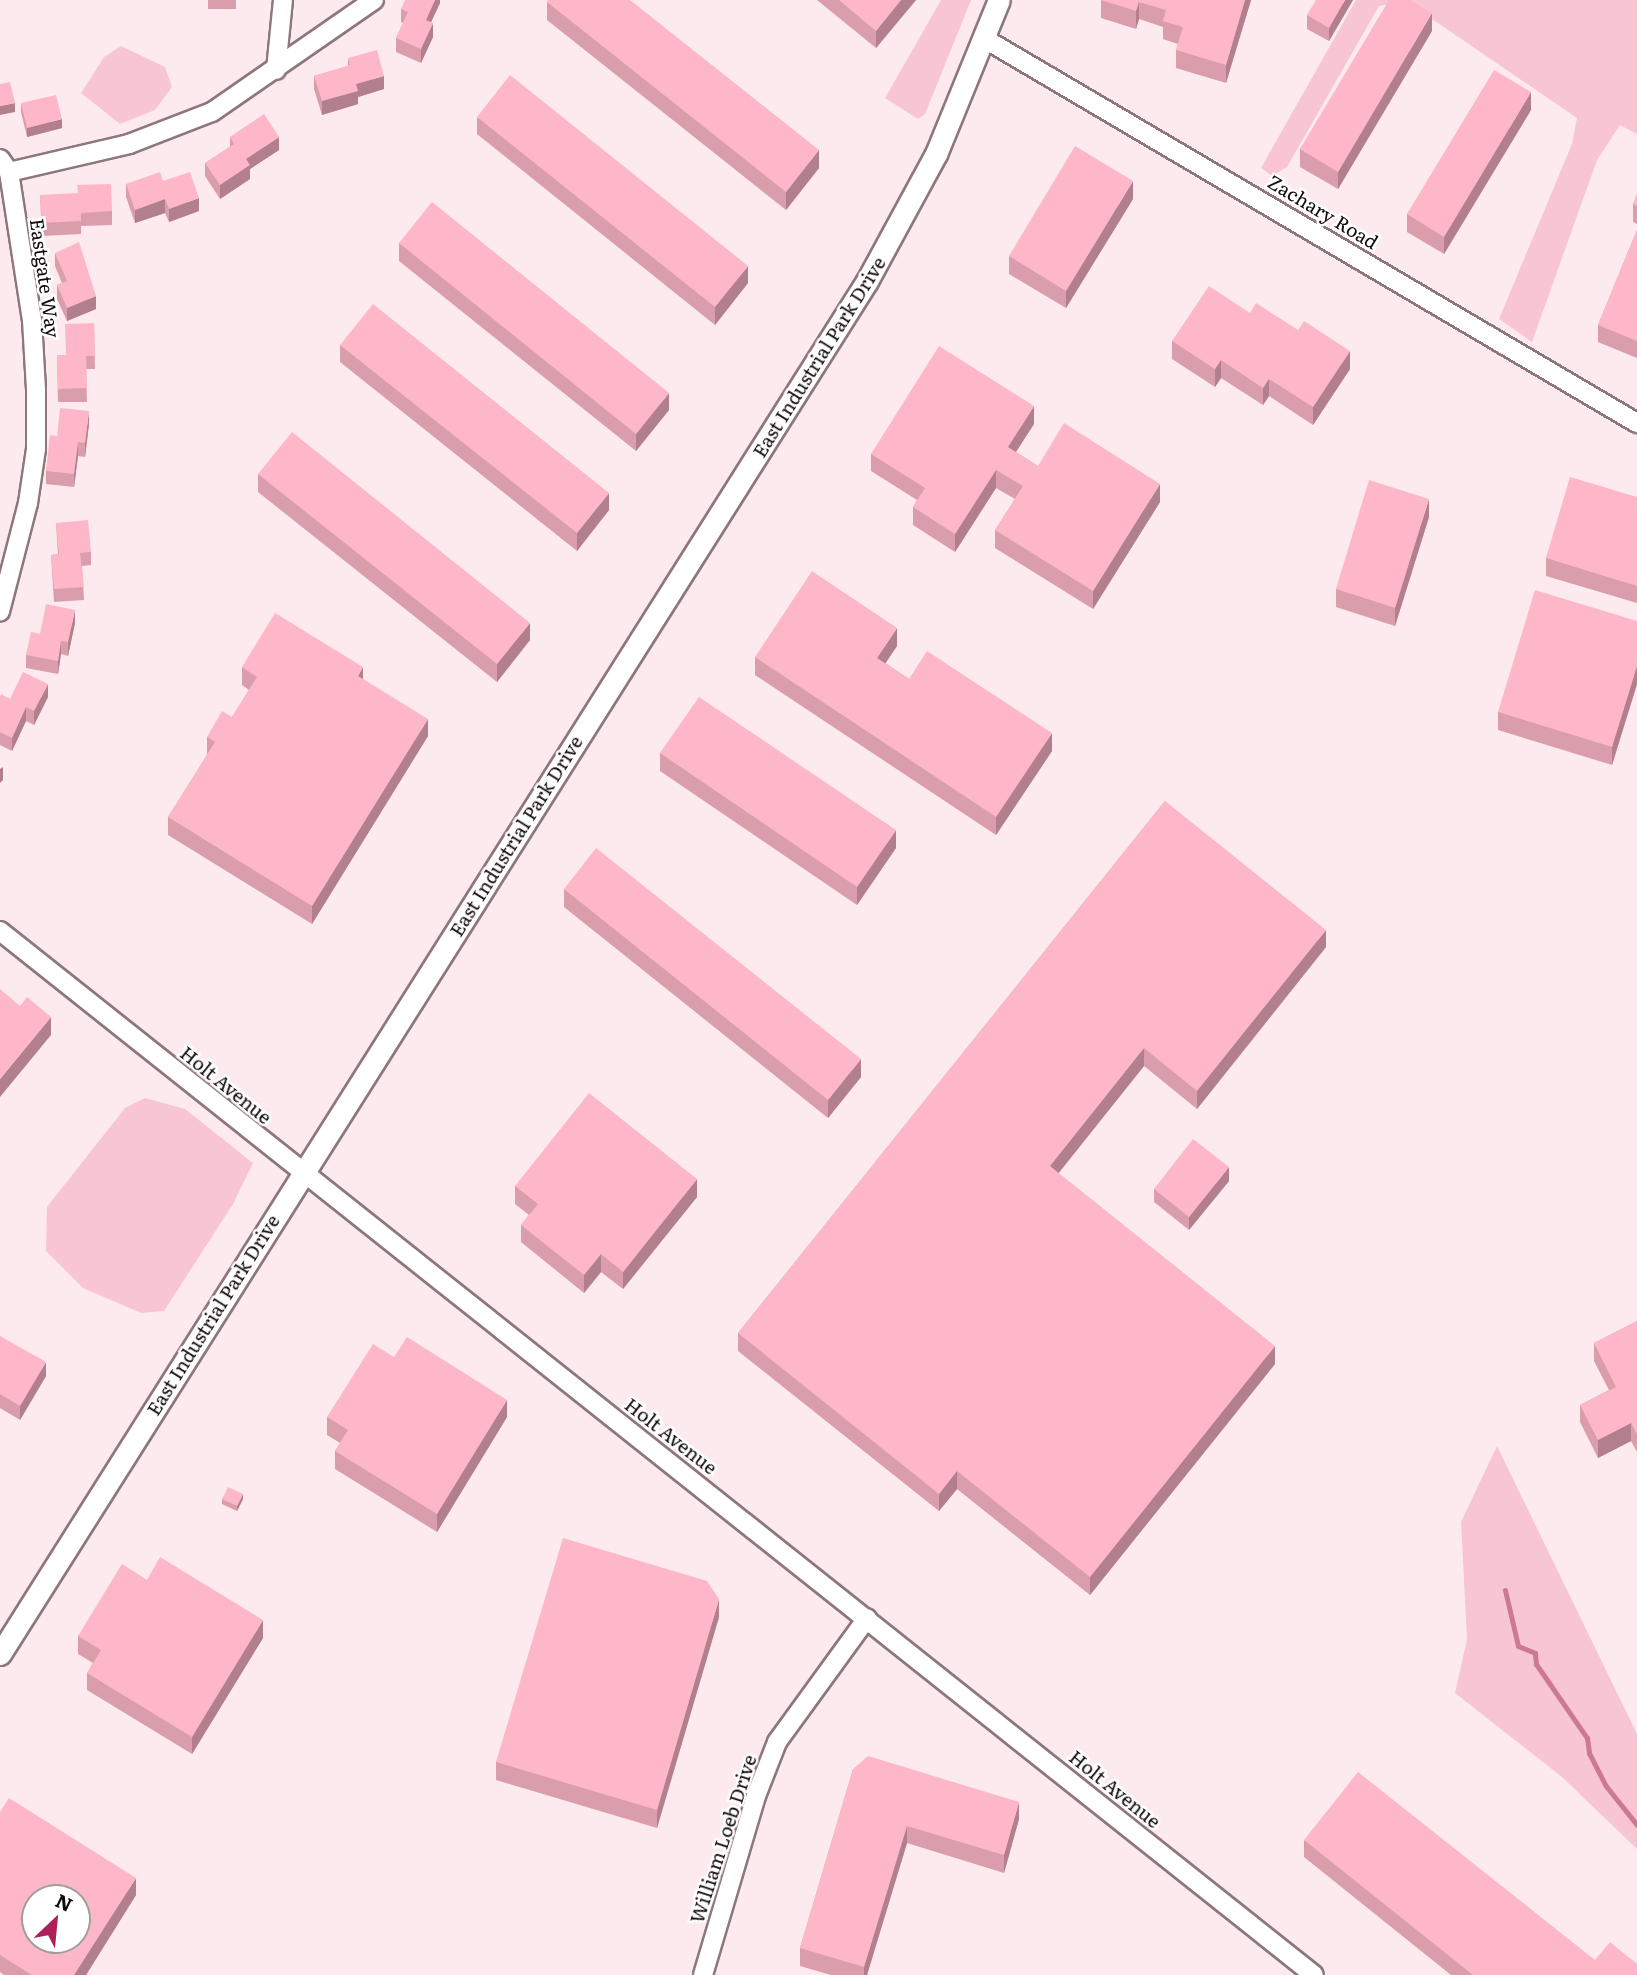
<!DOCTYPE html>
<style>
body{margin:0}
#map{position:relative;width:1637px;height:1975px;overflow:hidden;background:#fdeaee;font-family:Literata,serif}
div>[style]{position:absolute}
.green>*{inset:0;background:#f8c6d2}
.stream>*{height:5px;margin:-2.5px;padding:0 2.5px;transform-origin:2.5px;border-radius:2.5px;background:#cd7a90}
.roads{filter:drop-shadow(2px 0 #8d777c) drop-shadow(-2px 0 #8d777c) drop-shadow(0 2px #8d777c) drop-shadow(0 -2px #8d777c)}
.minor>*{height:18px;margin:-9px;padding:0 9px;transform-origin:9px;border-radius:9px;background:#fff}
.tertiary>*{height:21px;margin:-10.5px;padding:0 10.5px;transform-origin:10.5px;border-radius:10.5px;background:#fff}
.wall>*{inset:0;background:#da9dac}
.shaded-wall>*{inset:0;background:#b2808c}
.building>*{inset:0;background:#feb7c8}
span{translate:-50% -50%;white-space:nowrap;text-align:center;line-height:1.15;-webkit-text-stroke:5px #fff;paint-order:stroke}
.street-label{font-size:19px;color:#120a0c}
.north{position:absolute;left:21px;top:1884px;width:70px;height:70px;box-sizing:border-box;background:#fff;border:2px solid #a09d9e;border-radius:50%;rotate:26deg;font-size:19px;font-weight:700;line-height:28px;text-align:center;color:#120a0c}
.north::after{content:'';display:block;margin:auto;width:24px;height:32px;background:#ae1f59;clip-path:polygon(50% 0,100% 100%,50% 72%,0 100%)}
</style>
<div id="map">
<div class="green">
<i style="clip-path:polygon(941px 0,971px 0,925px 114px,918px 119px,885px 98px)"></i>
<i style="clip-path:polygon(1356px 0,1637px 0,1637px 134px,1620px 125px,1597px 160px,1532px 342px,1499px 319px,1572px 144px,1577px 118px,1438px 23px,1402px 2px,1379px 6px,1287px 167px,1272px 176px,1261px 168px)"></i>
<i style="clip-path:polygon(121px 46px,165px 67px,172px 87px,155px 110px,120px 124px,81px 93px,104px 57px)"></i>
<i style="clip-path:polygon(145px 1098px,185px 1109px,253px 1163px,233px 1204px,164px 1311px,141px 1313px,83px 1288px,46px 1251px,47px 1207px,125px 1108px)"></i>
<i style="clip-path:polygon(1497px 1446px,1637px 1734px,1637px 1849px,1562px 1777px,1455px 1693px,1467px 1639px,1461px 1522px)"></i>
</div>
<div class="stream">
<i style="left:1505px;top:1590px;width:57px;rotate:76.9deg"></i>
<i style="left:1518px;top:1646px;width:18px;rotate:22deg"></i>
<i style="left:1535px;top:1653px;width:11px;rotate:85deg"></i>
<i style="left:1536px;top:1664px;width:90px;rotate:55.4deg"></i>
<i style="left:1587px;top:1738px;width:15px;rotate:82deg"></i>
<i style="left:1589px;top:1753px;width:37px;rotate:63deg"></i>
<i style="left:1606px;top:1786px;width:50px;rotate:51.5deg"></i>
</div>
<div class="roads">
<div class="minor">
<i style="left:985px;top:39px;width:757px;rotate:30.5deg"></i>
<i style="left:276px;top:70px;width:70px;rotate:-84.3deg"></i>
<i style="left:0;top:159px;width:16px;rotate:55deg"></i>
<i style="left:9px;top:172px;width:150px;rotate:81.2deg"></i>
<i style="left:32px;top:320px;width:70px;rotate:86.7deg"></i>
<i style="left:36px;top:390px;width:59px;rotate:90deg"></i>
<i style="left:36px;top:449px;width:55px;rotate:98.4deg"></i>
<i style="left:28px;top:503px;width:112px;rotate:104.5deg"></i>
<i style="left:9px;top:172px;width:123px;rotate:-13.1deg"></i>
<i style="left:129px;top:144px;width:89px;rotate:-21.1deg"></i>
<i style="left:212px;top:112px;width:197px;rotate:-34.7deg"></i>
<i style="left:0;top:931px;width:1678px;rotate:38.47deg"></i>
<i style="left:703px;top:1975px;width:187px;rotate:-73.5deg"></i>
<i style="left:756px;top:1796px;width:58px;rotate:-68.7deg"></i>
<i style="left:777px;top:1742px;width:153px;rotate:-54deg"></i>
</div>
<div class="tertiary">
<i style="left:0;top:1654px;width:1624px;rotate:-57.73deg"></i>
<i style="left:867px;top:281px;width:145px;rotate:-61.5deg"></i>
<i style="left:936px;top:154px;width:166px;rotate:-67.8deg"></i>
</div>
</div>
<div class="wall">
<i style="clip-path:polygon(208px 0,236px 0,236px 9px,208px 9px)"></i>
<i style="clip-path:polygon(440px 0,440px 3px,431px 22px,433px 37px,421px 63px,396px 52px,396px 38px,403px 23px,401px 22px,401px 9px)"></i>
<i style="clip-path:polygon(817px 0,916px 0,876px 48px)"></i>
<i style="clip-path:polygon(1101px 0,1251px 0,1226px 83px,1176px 68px,1176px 50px,1178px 44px,1163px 39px,1163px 27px,1139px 19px,1136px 29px,1101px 18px)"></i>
<i style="clip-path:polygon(1353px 0,1329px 41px,1307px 29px,1307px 15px)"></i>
<i style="clip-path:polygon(547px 2px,819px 168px,786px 210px,547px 20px)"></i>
<i style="clip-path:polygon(1432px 31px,1338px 189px,1300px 167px,1300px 149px)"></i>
<i style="clip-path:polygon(348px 58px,384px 89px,358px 97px,358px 104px,322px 115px,314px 89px,314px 76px,348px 66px)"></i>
<i style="clip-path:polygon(21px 103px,62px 128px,27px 137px,21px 112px)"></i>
<i style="clip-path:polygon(1531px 110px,1444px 254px,1407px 232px,1407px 214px)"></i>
<i style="clip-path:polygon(477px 117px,748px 283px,715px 325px,477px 134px)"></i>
<i style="clip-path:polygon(230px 137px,279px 150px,250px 169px,250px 179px,220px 199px,205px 176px,205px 163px,230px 147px)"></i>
<i style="clip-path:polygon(163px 181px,199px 211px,169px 222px,165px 213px,135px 223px,126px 197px,126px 184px)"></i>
<i style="clip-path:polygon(1637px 194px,1637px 224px,1633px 222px,1633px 204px)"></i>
<i style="clip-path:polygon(40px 195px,112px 211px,112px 225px,81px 226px,81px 234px,42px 236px)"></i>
<i style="clip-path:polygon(1133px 199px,1066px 308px,1009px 274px,1009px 256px)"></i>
<i style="clip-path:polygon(1637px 230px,1637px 358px,1598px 342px,1598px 325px)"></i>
<i style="clip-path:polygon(399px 243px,669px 410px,636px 451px,399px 261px)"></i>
<i style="clip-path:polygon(55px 253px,96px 309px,67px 321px,57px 299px,57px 285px,62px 283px,55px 266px)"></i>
<i style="clip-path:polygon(1250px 313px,1350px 369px,1313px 425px,1269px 396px,1263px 405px,1221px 378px,1215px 387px,1172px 359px,1172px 341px)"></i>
<i style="clip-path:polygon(94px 323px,95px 369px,86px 369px,87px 402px,58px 402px,57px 355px,66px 355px)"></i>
<i style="clip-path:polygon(340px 345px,609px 510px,577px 551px,340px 362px)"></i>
<i style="clip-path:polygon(89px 424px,85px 457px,78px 456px,74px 487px,46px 484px,46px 471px,57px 436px)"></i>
<i style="clip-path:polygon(1034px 424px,1016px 452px,1038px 466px,1160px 502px,1093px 609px,995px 548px,995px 530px,1015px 499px,996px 488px,955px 552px,913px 525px,913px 507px,917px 500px,871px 471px,871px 454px)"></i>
<i style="clip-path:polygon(258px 474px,530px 640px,497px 682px,258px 492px)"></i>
<i style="clip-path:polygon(1637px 497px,1637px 603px,1546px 576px,1546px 558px)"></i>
<i style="clip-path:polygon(1429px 517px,1395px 626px,1336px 607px,1336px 589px)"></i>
<i style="clip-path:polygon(56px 523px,91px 552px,91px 565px,82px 566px,84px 600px,54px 602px,51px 555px,58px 554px)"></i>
<i style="clip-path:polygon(1637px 621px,1637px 684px,1612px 765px,1498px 730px,1498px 712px)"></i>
<i style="clip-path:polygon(75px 623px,68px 656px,61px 654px,58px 674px,26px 668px,26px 655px,40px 634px)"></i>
<i style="clip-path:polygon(897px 646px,885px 663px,909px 679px,1052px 751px,996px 835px,755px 675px,755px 657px)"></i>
<i style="clip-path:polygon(242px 667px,363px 679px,428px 736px,312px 924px,168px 835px,168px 817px,207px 755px,207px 737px,232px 717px,249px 690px,242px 685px)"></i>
<i style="clip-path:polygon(0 697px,10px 699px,48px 697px,34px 725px,26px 721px,12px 751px,0 745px)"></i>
<i style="clip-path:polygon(660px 753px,896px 848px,857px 905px,660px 771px)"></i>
<i style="clip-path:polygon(1165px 801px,1326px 947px,1197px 1109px,1144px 1066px,1058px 1173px,1275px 1364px,1090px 1595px,957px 1489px,939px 1511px,738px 1351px,738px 1333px)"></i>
<i style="clip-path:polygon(564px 889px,861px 1077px,828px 1118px,564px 907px)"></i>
<i style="clip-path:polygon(1229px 1181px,1189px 1230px,1154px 1202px,1154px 1189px)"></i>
<i style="clip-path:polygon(515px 1186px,697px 1197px,623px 1289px,601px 1272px,584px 1293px,521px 1242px,521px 1225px,529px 1215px,515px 1204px)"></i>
<i style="clip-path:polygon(1637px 1321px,1637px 1452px,1631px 1441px,1598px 1458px,1580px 1422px,1580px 1405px,1609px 1390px,1594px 1361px,1594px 1343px)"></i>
<i style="clip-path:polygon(0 1336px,46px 1376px,20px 1420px,0 1408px)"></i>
<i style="clip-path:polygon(394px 1357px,507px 1417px,437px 1532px,335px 1469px,335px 1451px,340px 1443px,327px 1435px,327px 1417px)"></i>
<i style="clip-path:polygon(222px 1499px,243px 1499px,237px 1511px,222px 1504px)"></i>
<i style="clip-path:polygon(147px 1580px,263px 1638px,192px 1754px,87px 1690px,87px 1673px,93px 1663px,78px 1654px,78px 1636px)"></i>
<i style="clip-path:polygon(719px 1617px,657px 1828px,496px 1780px,496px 1762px)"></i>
<i style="clip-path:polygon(853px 1769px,1019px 1819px,1004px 1873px,907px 1843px,867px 1975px,831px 1975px,800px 1966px,800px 1948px)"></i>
<i style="clip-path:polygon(0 1812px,136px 1895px,86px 1975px,4px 1975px,0 1972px)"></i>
<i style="clip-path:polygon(1304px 1840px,1595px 1960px,1637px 1975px,1451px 1975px,1304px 1857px)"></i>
</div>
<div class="shaded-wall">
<i style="clip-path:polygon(435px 0,440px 0,440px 3px,426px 33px,426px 20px)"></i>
<i style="clip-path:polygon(901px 0,916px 0,876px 48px,876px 31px)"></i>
<i style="clip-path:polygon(1245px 0,1251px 0,1226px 83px,1226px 65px)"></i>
<i style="clip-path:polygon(1345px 0,1353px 0,1329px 41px,1329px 28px)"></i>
<i style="clip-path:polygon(1139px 2px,1139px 19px,1136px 29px,1136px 11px)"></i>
<i style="clip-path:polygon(1432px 13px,1432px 31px,1338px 189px,1338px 172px)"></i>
<i style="clip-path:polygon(433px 23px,433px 37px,421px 63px,421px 49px)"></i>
<i style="clip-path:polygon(384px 76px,384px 89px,358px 97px,358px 104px,322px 115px,322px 101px,356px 84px)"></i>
<i style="clip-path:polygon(1531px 92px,1531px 110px,1444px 254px,1444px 237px)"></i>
<i style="clip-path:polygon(15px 103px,15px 112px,0 115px,0 106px)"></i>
<i style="clip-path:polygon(62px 119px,62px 128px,27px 137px,27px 128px)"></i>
<i style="clip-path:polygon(279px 137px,279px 150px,250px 169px,250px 179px,220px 199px,220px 185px,246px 159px)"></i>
<i style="clip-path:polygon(819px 150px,819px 168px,786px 210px,786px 192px)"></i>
<i style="clip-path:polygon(1133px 181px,1133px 199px,1066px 308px,1066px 291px)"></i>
<i style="clip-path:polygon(199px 198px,199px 211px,169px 222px,169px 209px)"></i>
<i style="clip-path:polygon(165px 199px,165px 213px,135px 223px,135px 210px)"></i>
<i style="clip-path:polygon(748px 266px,748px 283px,715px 325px,715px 307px)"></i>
<i style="clip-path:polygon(96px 296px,96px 309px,67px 321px,67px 308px)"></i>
<i style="clip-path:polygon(1350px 351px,1350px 369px,1313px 425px,1313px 407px)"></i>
<i style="clip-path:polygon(1221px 360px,1221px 378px,1215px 387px,1215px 369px)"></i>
<i style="clip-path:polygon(1269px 379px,1269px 396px,1263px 405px,1263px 388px)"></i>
<i style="clip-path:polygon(669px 393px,669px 410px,636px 451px,636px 434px)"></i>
<i style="clip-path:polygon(1034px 406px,1034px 424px,1008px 464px,1008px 447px)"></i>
<i style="clip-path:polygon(89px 411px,89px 424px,85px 457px,85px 443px)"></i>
<i style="clip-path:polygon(78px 442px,78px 456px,74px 487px,74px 474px)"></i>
<i style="clip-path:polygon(996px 470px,996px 488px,955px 552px,955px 534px)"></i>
<i style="clip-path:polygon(1160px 484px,1160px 502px,1093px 609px,1093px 591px)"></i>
<i style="clip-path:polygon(609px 493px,609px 510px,577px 551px,577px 533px)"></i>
<i style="clip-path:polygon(1429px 499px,1429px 517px,1395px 626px,1395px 608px)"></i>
<i style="clip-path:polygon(75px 610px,75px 623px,68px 656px,68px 642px)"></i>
<i style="clip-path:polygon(530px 623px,530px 640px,497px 682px,497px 664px)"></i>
<i style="clip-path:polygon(897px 628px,897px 646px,877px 676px,877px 658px)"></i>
<i style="clip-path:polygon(61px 641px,61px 654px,58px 674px,58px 661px)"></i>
<i style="clip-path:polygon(1637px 666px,1637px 684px,1612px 765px,1612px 747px)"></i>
<i style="clip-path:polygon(363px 667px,363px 685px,358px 676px)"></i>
<i style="clip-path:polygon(48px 684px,48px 697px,34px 725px,34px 711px)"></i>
<i style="clip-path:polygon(26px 707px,26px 721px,12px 751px,12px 738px)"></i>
<i style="clip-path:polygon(428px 719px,428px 736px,312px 924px,312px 906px)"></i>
<i style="clip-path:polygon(1052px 733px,1052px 751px,996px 835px,996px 817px)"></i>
<i style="clip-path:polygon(3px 767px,3px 780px,0 783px,0 769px)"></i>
<i style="clip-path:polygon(896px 830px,896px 848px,857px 905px,857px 887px)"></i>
<i style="clip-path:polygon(1326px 930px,1326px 947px,1197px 1109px,1197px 1091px)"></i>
<i style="clip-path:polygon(51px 1017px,51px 1035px,0 1097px,0 1079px)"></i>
<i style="clip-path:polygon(1144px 1048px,1144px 1066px,1050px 1184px,1050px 1166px)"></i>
<i style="clip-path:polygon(861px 1059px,861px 1077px,828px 1118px,828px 1100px)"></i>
<i style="clip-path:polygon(1229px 1167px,1229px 1181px,1189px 1230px,1189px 1217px)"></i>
<i style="clip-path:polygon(697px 1179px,697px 1197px,623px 1289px,623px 1272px)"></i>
<i style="clip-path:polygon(601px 1254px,601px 1272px,584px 1293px,584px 1275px)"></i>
<i style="clip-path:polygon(1275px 1346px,1275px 1364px,1090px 1595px,1090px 1577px)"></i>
<i style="clip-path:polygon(46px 1362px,46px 1376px,20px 1420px,20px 1406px)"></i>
<i style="clip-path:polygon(507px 1400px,507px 1417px,437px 1532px,437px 1514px)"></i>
<i style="clip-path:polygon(1631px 1423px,1631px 1441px,1598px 1458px,1598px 1440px)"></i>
<i style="clip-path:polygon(957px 1471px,957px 1489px,939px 1511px,939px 1494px)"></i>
<i style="clip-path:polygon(243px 1494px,243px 1499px,237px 1511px,237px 1506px)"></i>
<i style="clip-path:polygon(719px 1599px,719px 1617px,657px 1828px,657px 1810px)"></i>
<i style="clip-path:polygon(263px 1620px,263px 1638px,192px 1754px,192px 1737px)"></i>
<i style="clip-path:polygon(1019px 1802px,1019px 1819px,1004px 1873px,1004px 1855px)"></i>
<i style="clip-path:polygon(907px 1826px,907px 1843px,867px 1975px,864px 1975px,864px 1967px)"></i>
<i style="clip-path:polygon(136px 1878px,136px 1895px,86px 1975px,74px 1975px)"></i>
</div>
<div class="building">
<i style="clip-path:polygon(405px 0,435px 0,426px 20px,433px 23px,421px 49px,396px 38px,408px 12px,401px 9px)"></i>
<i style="clip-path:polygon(548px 0,630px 0,819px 150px,786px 192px,547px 2px)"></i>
<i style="clip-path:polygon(839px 0,901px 0,876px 31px)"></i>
<i style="clip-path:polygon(1101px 0,1245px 0,1226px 65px,1176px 50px,1183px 27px,1163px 21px,1166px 10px,1139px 2px,1136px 11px)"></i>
<i style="clip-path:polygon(1316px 0,1345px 0,1329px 28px,1307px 15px)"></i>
<i style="clip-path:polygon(1389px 0,1410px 0,1432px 13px,1338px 172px,1300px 149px)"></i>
<i style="clip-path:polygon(377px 50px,384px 76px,356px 84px,358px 91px,322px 101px,314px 76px,350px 65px,348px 58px)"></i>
<i style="clip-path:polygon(1494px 70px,1531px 92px,1444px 237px,1407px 214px)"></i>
<i style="clip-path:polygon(510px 75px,748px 266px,715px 307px,477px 117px)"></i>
<i style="clip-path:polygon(10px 82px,15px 103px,0 106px,0 84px)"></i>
<i style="clip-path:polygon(56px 95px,62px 119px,27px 128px,21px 103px)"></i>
<i style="clip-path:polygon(264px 114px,279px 137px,246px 159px,250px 165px,220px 185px,205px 163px,234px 144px,230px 137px)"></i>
<i style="clip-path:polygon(1075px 146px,1133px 181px,1066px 291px,1009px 256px)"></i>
<i style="clip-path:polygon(160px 172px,163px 181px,190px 172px,199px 198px,169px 209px,165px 199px,135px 210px,126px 184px)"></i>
<i style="clip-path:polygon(111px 184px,112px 211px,81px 213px,81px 221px,42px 223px,40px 195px,78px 193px,77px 185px)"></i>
<i style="clip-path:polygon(1637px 194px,1637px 206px,1633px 204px)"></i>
<i style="clip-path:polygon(432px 202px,669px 393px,636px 434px,399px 243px)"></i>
<i style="clip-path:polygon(1637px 230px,1637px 341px,1598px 325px)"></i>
<i style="clip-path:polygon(79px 242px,96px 296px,67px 308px,57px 285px,67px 281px,55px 253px)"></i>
<i style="clip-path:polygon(1209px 286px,1250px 313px,1256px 303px,1298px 330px,1304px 321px,1350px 351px,1313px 407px,1269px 379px,1263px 388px,1221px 360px,1215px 369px,1172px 341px)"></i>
<i style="clip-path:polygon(373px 304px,609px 493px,577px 533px,340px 345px)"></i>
<i style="clip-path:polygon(94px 323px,95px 356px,86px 356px,87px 388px,58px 389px,57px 355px,66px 355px,65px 324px)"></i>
<i style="clip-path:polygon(939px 346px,1034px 406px,1008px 447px,1038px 466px,1064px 423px,1160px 484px,1093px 591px,995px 530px,1023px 486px,996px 470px,955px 534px,913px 507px,925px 488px,871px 454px)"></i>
<i style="clip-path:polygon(60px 408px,89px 411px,85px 443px,78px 442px,74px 474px,46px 471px,50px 435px,57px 436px)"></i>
<i style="clip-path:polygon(292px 432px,530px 623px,497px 664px,258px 474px)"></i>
<i style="clip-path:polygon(1570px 477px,1637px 497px,1637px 586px,1546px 558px)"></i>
<i style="clip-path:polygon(1369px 480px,1429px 499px,1395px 608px,1336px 589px)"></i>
<i style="clip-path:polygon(88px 520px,91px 552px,80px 553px,84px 587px,54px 589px,51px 555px,59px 554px,56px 523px)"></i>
<i style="clip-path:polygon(812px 571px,897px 628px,877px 658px,909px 679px,927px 651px,1052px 733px,996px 817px,755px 657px)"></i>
<i style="clip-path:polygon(1535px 590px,1637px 621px,1637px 666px,1612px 747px,1498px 712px)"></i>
<i style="clip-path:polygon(46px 604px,75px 610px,68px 642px,61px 641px,58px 661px,26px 655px,31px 632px,40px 634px)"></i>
<i style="clip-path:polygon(275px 613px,363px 667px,358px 676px,428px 719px,312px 906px,168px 817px,215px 742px,207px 737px,222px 711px,232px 717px,257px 677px,242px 667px)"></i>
<i style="clip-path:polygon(23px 672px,48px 684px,34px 711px,26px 707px,12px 738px,0 732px,0 697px,1px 694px,10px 699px)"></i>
<i style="clip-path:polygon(699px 697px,896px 830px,857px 887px,660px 753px)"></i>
<i style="clip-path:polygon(1165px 801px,1326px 930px,1197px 1091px,1144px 1048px,1050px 1166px,1275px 1346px,1090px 1577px,957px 1471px,939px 1494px,738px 1333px)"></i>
<i style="clip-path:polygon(596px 848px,861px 1059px,828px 1100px,564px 889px)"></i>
<i style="clip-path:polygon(0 989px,20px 1006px,27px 997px,51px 1017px,0 1079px)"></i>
<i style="clip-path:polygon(589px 1093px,697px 1179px,623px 1272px,601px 1254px,584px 1275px,521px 1225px,538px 1204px,515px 1186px)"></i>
<i style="clip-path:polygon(1193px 1139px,1229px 1167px,1189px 1217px,1154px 1189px)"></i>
<i style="clip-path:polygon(1637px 1321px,1637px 1434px,1631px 1423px,1598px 1440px,1580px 1405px,1616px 1387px,1594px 1343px)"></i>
<i style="clip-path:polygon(0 1336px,46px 1362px,20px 1406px,0 1394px)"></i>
<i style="clip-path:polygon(407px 1337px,507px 1400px,437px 1514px,335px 1451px,348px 1430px,327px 1417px,373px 1344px,394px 1357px)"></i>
<i style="clip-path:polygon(228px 1487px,243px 1494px,237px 1506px,222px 1499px)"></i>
<i style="clip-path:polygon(563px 1538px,707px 1581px,719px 1599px,657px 1810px,496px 1762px)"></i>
<i style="clip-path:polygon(160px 1557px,263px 1620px,192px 1737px,87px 1673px,101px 1650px,78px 1636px,122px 1564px,147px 1580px)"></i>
<i style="clip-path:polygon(868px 1756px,1019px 1802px,1004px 1855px,907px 1826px,864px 1967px,800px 1948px,853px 1769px)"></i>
<i style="clip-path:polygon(1358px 1772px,1595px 1960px,1610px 1942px,1637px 1964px,1637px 1975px,1473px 1975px,1304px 1840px)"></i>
<i style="clip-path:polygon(evenodd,9px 1798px,136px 1878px,74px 1975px,32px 1975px,0 1955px,0 1812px,9px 1798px,35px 1898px,77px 1898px,77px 1940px,35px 1940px,35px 1898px)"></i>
</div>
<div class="street-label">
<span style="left:1323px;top:212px;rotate:31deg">Zachary Road</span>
<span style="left:45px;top:278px;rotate:82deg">Eastgate Way</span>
<span style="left:819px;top:357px;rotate:-58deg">East Industrial Park Drive</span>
<span style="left:516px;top:836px;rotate:-58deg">East Industrial Park Drive</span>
<span style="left:226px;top:1085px;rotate:39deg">Holt Avenue</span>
<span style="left:213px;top:1315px;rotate:-58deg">East Industrial Park Drive</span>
<span style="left:671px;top:1436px;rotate:38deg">Holt Avenue</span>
<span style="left:1115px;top:1789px;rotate:39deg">Holt Avenue</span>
<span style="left:723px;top:1839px;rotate:-72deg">William Loeb Drive</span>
</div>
<div class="north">N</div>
</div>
